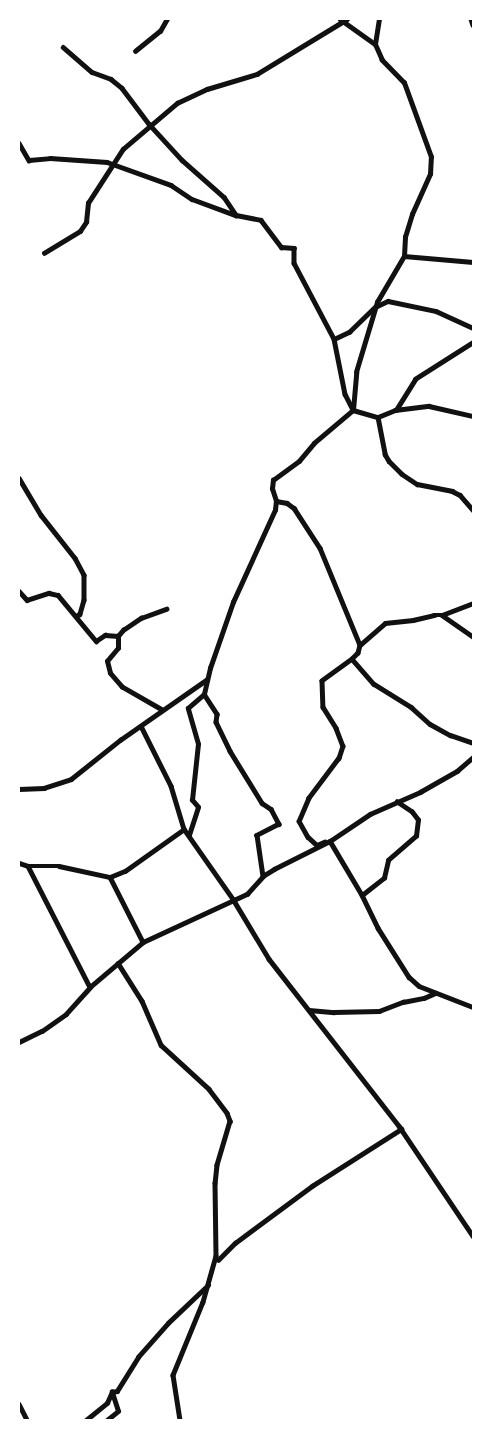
<!DOCTYPE html>
<style>
body{margin:0}
#map{position:relative;width:492px;height:1439px;overflow:hidden;background:#fff;font-family:"PT Sans",sans-serif}
div>[style]{position:absolute}
.minor>*{height:4.5px;margin:-2.25px;padding:0 2.25px;transform-origin:2.25px;border-radius:2.25px;background:#111}
span{translate:-50% -50%;white-space:nowrap;text-align:center;line-height:1.15;-webkit-text-stroke:4px #fff;paint-order:stroke}
.frame{position:absolute;inset:0;border:20px solid #fff;pointer-events:none}
</style>
<div id="map">
<div class="minor">
<i style="left:340px;top:19px;width:43px;rotate:35.5deg"></i>
<i style="left:471px;top:19px;width:6px;rotate:72deg"></i>
<i style="left:63px;top:47px;width:38px;rotate:41deg"></i>
<i style="left:92px;top:72px;width:20px;rotate:20deg"></i>
<i style="left:111px;top:79px;width:14px;rotate:39deg"></i>
<i style="left:122px;top:88px;width:45px;rotate:53.1deg"></i>
<i style="left:149px;top:124px;width:49px;rotate:47.5deg"></i>
<i style="left:182px;top:160px;width:56px;rotate:41.4deg"></i>
<i style="left:224px;top:197px;width:22px;rotate:56deg"></i>
<i style="left:236px;top:215px;width:25px;rotate:11deg"></i>
<i style="left:261px;top:220px;width:34px;rotate:53deg"></i>
<i style="left:281px;top:247px;width:13px;rotate:4deg"></i>
<i style="left:294px;top:248px;width:15px;rotate:90deg"></i>
<i style="left:294px;top:263px;width:86px;rotate:62.2deg"></i>
<i style="left:334px;top:339px;width:56px;rotate:78.7deg"></i>
<i style="left:345px;top:394px;width:18px;rotate:63deg"></i>
<i style="left:353px;top:410px;width:26px;rotate:16deg"></i>
<i style="left:378px;top:417px;width:18px;rotate:-22deg"></i>
<i style="left:395px;top:410px;width:34px;rotate:-7deg"></i>
<i style="left:429px;top:406px;width:45px;rotate:12.8deg"></i>
<i style="left:135px;top:51px;width:32px;rotate:-39deg"></i>
<i style="left:160px;top:31px;width:14px;rotate:-60deg"></i>
<i style="left:19px;top:143px;width:20px;rotate:60deg"></i>
<i style="left:29px;top:160px;width:21px;rotate:-5deg"></i>
<i style="left:50px;top:158px;width:57px;rotate:4deg"></i>
<i style="left:107px;top:162px;width:68px;rotate:19.8deg"></i>
<i style="left:171px;top:185px;width:25px;rotate:34deg"></i>
<i style="left:192px;top:199px;width:46px;rotate:20.4deg"></i>
<i style="left:44px;top:253px;width:42px;rotate:-31.4deg"></i>
<i style="left:80px;top:231px;width:11px;rotate:-56deg"></i>
<i style="left:86px;top:222px;width:19px;rotate:-84deg"></i>
<i style="left:88px;top:203px;width:64px;rotate:-57.1deg"></i>
<i style="left:123px;top:149px;width:71px;rotate:-40.4deg"></i>
<i style="left:177px;top:103px;width:33px;rotate:-25deg"></i>
<i style="left:207px;top:89px;width:52px;rotate:-16.7deg"></i>
<i style="left:257px;top:74px;width:105px;rotate:-31.4deg"></i>
<i style="left:404px;top:256px;width:69px;rotate:5deg"></i>
<i style="left:334px;top:339px;width:17px;rotate:-25deg"></i>
<i style="left:349px;top:332px;width:36px;rotate:-44deg"></i>
<i style="left:375px;top:307px;width:14px;rotate:-25deg"></i>
<i style="left:388px;top:301px;width:49px;rotate:11.8deg"></i>
<i style="left:436px;top:311px;width:41px;rotate:24.7deg"></i>
<i style="left:396px;top:410px;width:36px;rotate:-58deg"></i>
<i style="left:415px;top:379px;width:69px;rotate:-32.5deg"></i>
<i style="left:378px;top:417px;width:38px;rotate:79deg"></i>
<i style="left:385px;top:454px;width:8px;rotate:60deg"></i>
<i style="left:389px;top:461px;width:18px;rotate:45deg"></i>
<i style="left:402px;top:474px;width:18px;rotate:34deg"></i>
<i style="left:417px;top:484px;width:36px;rotate:11deg"></i>
<i style="left:452px;top:491px;width:9px;rotate:27deg"></i>
<i style="left:460px;top:495px;width:20px;rotate:49deg"></i>
<i style="left:19px;top:478px;width:43px;rotate:59.3deg"></i>
<i style="left:41px;top:515px;width:55px;rotate:51.7deg"></i>
<i style="left:75px;top:558px;width:19px;rotate:62deg"></i>
<i style="left:84px;top:575px;width:25px;rotate:90deg"></i>
<i style="left:84px;top:600px;width:15px;rotate:106deg"></i>
<i style="left:80px;top:614px;width:4px;rotate:146deg"></i>
<i style="left:276px;top:501px;width:11px;rotate:10deg"></i>
<i style="left:287px;top:503px;width:9px;rotate:36deg"></i>
<i style="left:294px;top:508px;width:48px;rotate:57deg"></i>
<i style="left:320px;top:548px;width:105px;rotate:67.6deg"></i>
<i style="left:360px;top:645px;width:8px;rotate:104deg"></i>
<i style="left:358px;top:653px;width:8px;rotate:135deg"></i>
<i style="left:352px;top:659px;width:37px;rotate:144deg"></i>
<i style="left:322px;top:681px;width:26px;rotate:88deg"></i>
<i style="left:323px;top:707px;width:25px;rotate:58deg"></i>
<i style="left:336px;top:728px;width:19px;rotate:69deg"></i>
<i style="left:343px;top:746px;width:13px;rotate:108deg"></i>
<i style="left:339px;top:758px;width:50px;rotate:126.9deg"></i>
<i style="left:309px;top:798px;width:25px;rotate:113deg"></i>
<i style="left:299px;top:821px;width:18px;rotate:61deg"></i>
<i style="left:308px;top:837px;width:12px;rotate:42deg"></i>
<i style="left:317px;top:845px;width:8px;rotate:-23deg"></i>
<i style="left:19px;top:591px;width:12px;rotate:48deg"></i>
<i style="left:27px;top:600px;width:23px;rotate:-18deg"></i>
<i style="left:49px;top:593px;width:9px;rotate:13deg"></i>
<i style="left:58px;top:595px;width:60px;rotate:50.4deg"></i>
<i style="left:96px;top:641px;width:11px;rotate:-34deg"></i>
<i style="left:105px;top:635px;width:13px;rotate:4deg"></i>
<i style="left:442px;top:615px;width:33px;rotate:-21deg"></i>
<i style="left:360px;top:645px;width:33px;rotate:-41deg"></i>
<i style="left:385px;top:623px;width:28px;rotate:-6deg"></i>
<i style="left:413px;top:620px;width:22px;rotate:-13deg"></i>
<i style="left:434px;top:615px;width:8px"></i>
<i style="left:442px;top:615px;width:38px;rotate:35deg"></i>
<i style="left:352px;top:659px;width:33px;rotate:49deg"></i>
<i style="left:374px;top:684px;width:44px;rotate:31.9deg"></i>
<i style="left:411px;top:707px;width:25px;rotate:42deg"></i>
<i style="left:430px;top:724px;width:23px;rotate:29deg"></i>
<i style="left:450px;top:735px;width:24px;rotate:19deg"></i>
<i style="left:204px;top:694px;width:24px;rotate:57deg"></i>
<i style="left:217px;top:714px;width:8px;rotate:97deg"></i>
<i style="left:216px;top:722px;width:32px;rotate:64deg"></i>
<i style="left:230px;top:751px;width:61px;rotate:58.4deg"></i>
<i style="left:262px;top:803px;width:11px;rotate:34deg"></i>
<i style="left:271px;top:809px;width:17px;rotate:62deg"></i>
<i style="left:279px;top:824px;width:25px;rotate:153deg"></i>
<i style="left:257px;top:835px;width:41px;rotate:81.7deg"></i>
<i style="left:162px;top:710px;width:46px;rotate:-150.1deg"></i>
<i style="left:122px;top:687px;width:18px;rotate:-131deg"></i>
<i style="left:110px;top:673px;width:12px;rotate:-104deg"></i>
<i style="left:107px;top:661px;width:17px;rotate:-50deg"></i>
<i style="left:118px;top:648px;width:12px;rotate:-90deg"></i>
<i style="left:118px;top:636px;width:8px;rotate:-50deg"></i>
<i style="left:123px;top:630px;width:22px;rotate:-34deg"></i>
<i style="left:141px;top:618px;width:27px;rotate:-20deg"></i>
<i style="left:141px;top:726px;width:67px;rotate:63.4deg"></i>
<i style="left:171px;top:786px;width:45px;rotate:73.2deg"></i>
<i style="left:184px;top:829px;width:85px;rotate:55deg"></i>
<i style="left:233px;top:899px;width:70px;rotate:59deg"></i>
<i style="left:269px;top:959px;width:212px;rotate:52.1deg"></i>
<i style="left:399px;top:1126px;width:133px;rotate:56.1deg"></i>
<i style="left:19px;top:789px;width:25px;rotate:-2deg"></i>
<i style="left:44px;top:788px;width:28px;rotate:-18deg"></i>
<i style="left:71px;top:779px;width:63px;rotate:-38.5deg"></i>
<i style="left:120px;top:740px;width:105px;rotate:-34.9deg"></i>
<i style="left:189px;top:835px;width:29px;rotate:-72deg"></i>
<i style="left:198px;top:807px;width:9px;rotate:-131deg"></i>
<i style="left:192px;top:800px;width:56px;rotate:-83.9deg"></i>
<i style="left:198px;top:744px;width:37px;rotate:-106deg"></i>
<i style="left:188px;top:708px;width:21px;rotate:-41deg"></i>
<i style="left:204px;top:694px;width:27px;rotate:-77deg"></i>
<i style="left:210px;top:668px;width:70px;rotate:-70.8deg"></i>
<i style="left:233px;top:602px;width:101px;rotate:-65.5deg"></i>
<i style="left:275px;top:510px;width:9px;rotate:-84deg"></i>
<i style="left:276px;top:501px;width:13px;rotate:-108deg"></i>
<i style="left:272px;top:489px;width:9px;rotate:-84deg"></i>
<i style="left:273px;top:480px;width:32px;rotate:-36deg"></i>
<i style="left:299px;top:461px;width:23px;rotate:-50deg"></i>
<i style="left:314px;top:443px;width:51px;rotate:-40.2deg"></i>
<i style="left:353px;top:410px;width:38px;rotate:-85deg"></i>
<i style="left:356px;top:372px;width:73px;rotate:-73.3deg"></i>
<i style="left:377px;top:302px;width:53px;rotate:-59.6deg"></i>
<i style="left:404px;top:256px;width:19px;rotate:-87deg"></i>
<i style="left:405px;top:237px;width:24px;rotate:-73deg"></i>
<i style="left:412px;top:214px;width:44px;rotate:-65.8deg"></i>
<i style="left:430px;top:174px;width:17px;rotate:-87deg"></i>
<i style="left:431px;top:157px;width:79px;rotate:-110deg"></i>
<i style="left:404px;top:83px;width:32px;rotate:-134deg"></i>
<i style="left:382px;top:60px;width:17px;rotate:-114deg"></i>
<i style="left:375px;top:44px;width:25px;rotate:-81deg"></i>
<i style="left:330px;top:841px;width:63px;rotate:59.3deg"></i>
<i style="left:362px;top:895px;width:37px;rotate:64deg"></i>
<i style="left:378px;top:928px;width:58px;rotate:57.7deg"></i>
<i style="left:409px;top:977px;width:13px;rotate:42deg"></i>
<i style="left:419px;top:986px;width:58px;rotate:21.3deg"></i>
<i style="left:19px;top:863px;width:9px;rotate:18deg"></i>
<i style="left:28px;top:866px;width:31px"></i>
<i style="left:59px;top:866px;width:52px;rotate:12.2deg"></i>
<i style="left:110px;top:877px;width:16px;rotate:-22deg"></i>
<i style="left:125px;top:871px;width:72px;rotate:-35.4deg"></i>
<i style="left:28px;top:866px;width:136px;rotate:62.9deg"></i>
<i style="left:110px;top:877px;width:73px;rotate:63.1deg"></i>
<i style="left:362px;top:895px;width:28px;rotate:-38deg"></i>
<i style="left:384px;top:878px;width:18px;rotate:-77deg"></i>
<i style="left:388px;top:860px;width:37px;rotate:-41deg"></i>
<i style="left:416px;top:836px;width:16px;rotate:-83deg"></i>
<i style="left:418px;top:820px;width:10px;rotate:-127deg"></i>
<i style="left:412px;top:812px;width:18px;rotate:-146deg"></i>
<i style="left:118px;top:963px;width:45px;rotate:57.7deg"></i>
<i style="left:142px;top:1001px;width:48px;rotate:66.6deg"></i>
<i style="left:161px;top:1045px;width:65px;rotate:42.5deg"></i>
<i style="left:209px;top:1089px;width:30px;rotate:53deg"></i>
<i style="left:227px;top:1113px;width:9px;rotate:69deg"></i>
<i style="left:230px;top:1121px;width:46px;rotate:106.5deg"></i>
<i style="left:217px;top:1165px;width:18px;rotate:96deg"></i>
<i style="left:215px;top:1183px;width:73px;rotate:89.2deg"></i>
<i style="left:216px;top:1256px;width:48px;rotate:105.8deg"></i>
<i style="left:203px;top:1302px;width:79px;rotate:112.3deg"></i>
<i style="left:173px;top:1375px;width:46px;rotate:81.2deg"></i>
<i style="left:309px;top:1010px;width:25px;rotate:5deg"></i>
<i style="left:334px;top:1012px;width:45px;rotate:-1.3deg"></i>
<i style="left:379px;top:1011px;width:26px;rotate:-21deg"></i>
<i style="left:403px;top:1002px;width:21px;rotate:-11deg"></i>
<i style="left:424px;top:998px;width:12px;rotate:-24deg"></i>
<i style="left:19px;top:1042px;width:25px;rotate:-26deg"></i>
<i style="left:42px;top:1031px;width:29px;rotate:-35deg"></i>
<i style="left:66px;top:1014px;width:36px;rotate:-48deg"></i>
<i style="left:90px;top:987px;width:70px;rotate:-40.3deg"></i>
<i style="left:143px;top:942px;width:115px;rotate:-24.8deg"></i>
<i style="left:247px;top:894px;width:24px;rotate:-48deg"></i>
<i style="left:263px;top:876px;width:13px;rotate:-32deg"></i>
<i style="left:274px;top:869px;width:63px;rotate:-26.6deg"></i>
<i style="left:330px;top:841px;width:48px;rotate:-34deg"></i>
<i style="left:370px;top:814px;width:55px;rotate:-23.7deg"></i>
<i style="left:420px;top:792px;width:43px;rotate:-29.6deg"></i>
<i style="left:457px;top:771px;width:21px;rotate:-41deg"></i>
<i style="left:218px;top:1260px;width:24px;rotate:-45deg"></i>
<i style="left:235px;top:1243px;width:96px;rotate:-36.5deg"></i>
<i style="left:312px;top:1186px;width:106px;rotate:-32.6deg"></i>
<i style="left:19px;top:1404px;width:18px;rotate:63deg"></i>
<i style="left:86px;top:1420px;width:27px;rotate:-39deg"></i>
<i style="left:107px;top:1403px;width:12px;rotate:-66deg"></i>
<i style="left:112px;top:1392px;width:5px;rotate:-11deg"></i>
<i style="left:117px;top:1391px;width:40px;rotate:-58deg"></i>
<i style="left:138px;top:1357px;width:45px;rotate:-48.6deg"></i>
<i style="left:168px;top:1323px;width:55px;rotate:-43.5deg"></i>
<i style="left:107px;top:1420px;width:14px;rotate:-39deg"></i>
<i style="left:118px;top:1411px;width:20px;rotate:-108deg"></i>
</div>
<div class="frame"></div>
</div>
